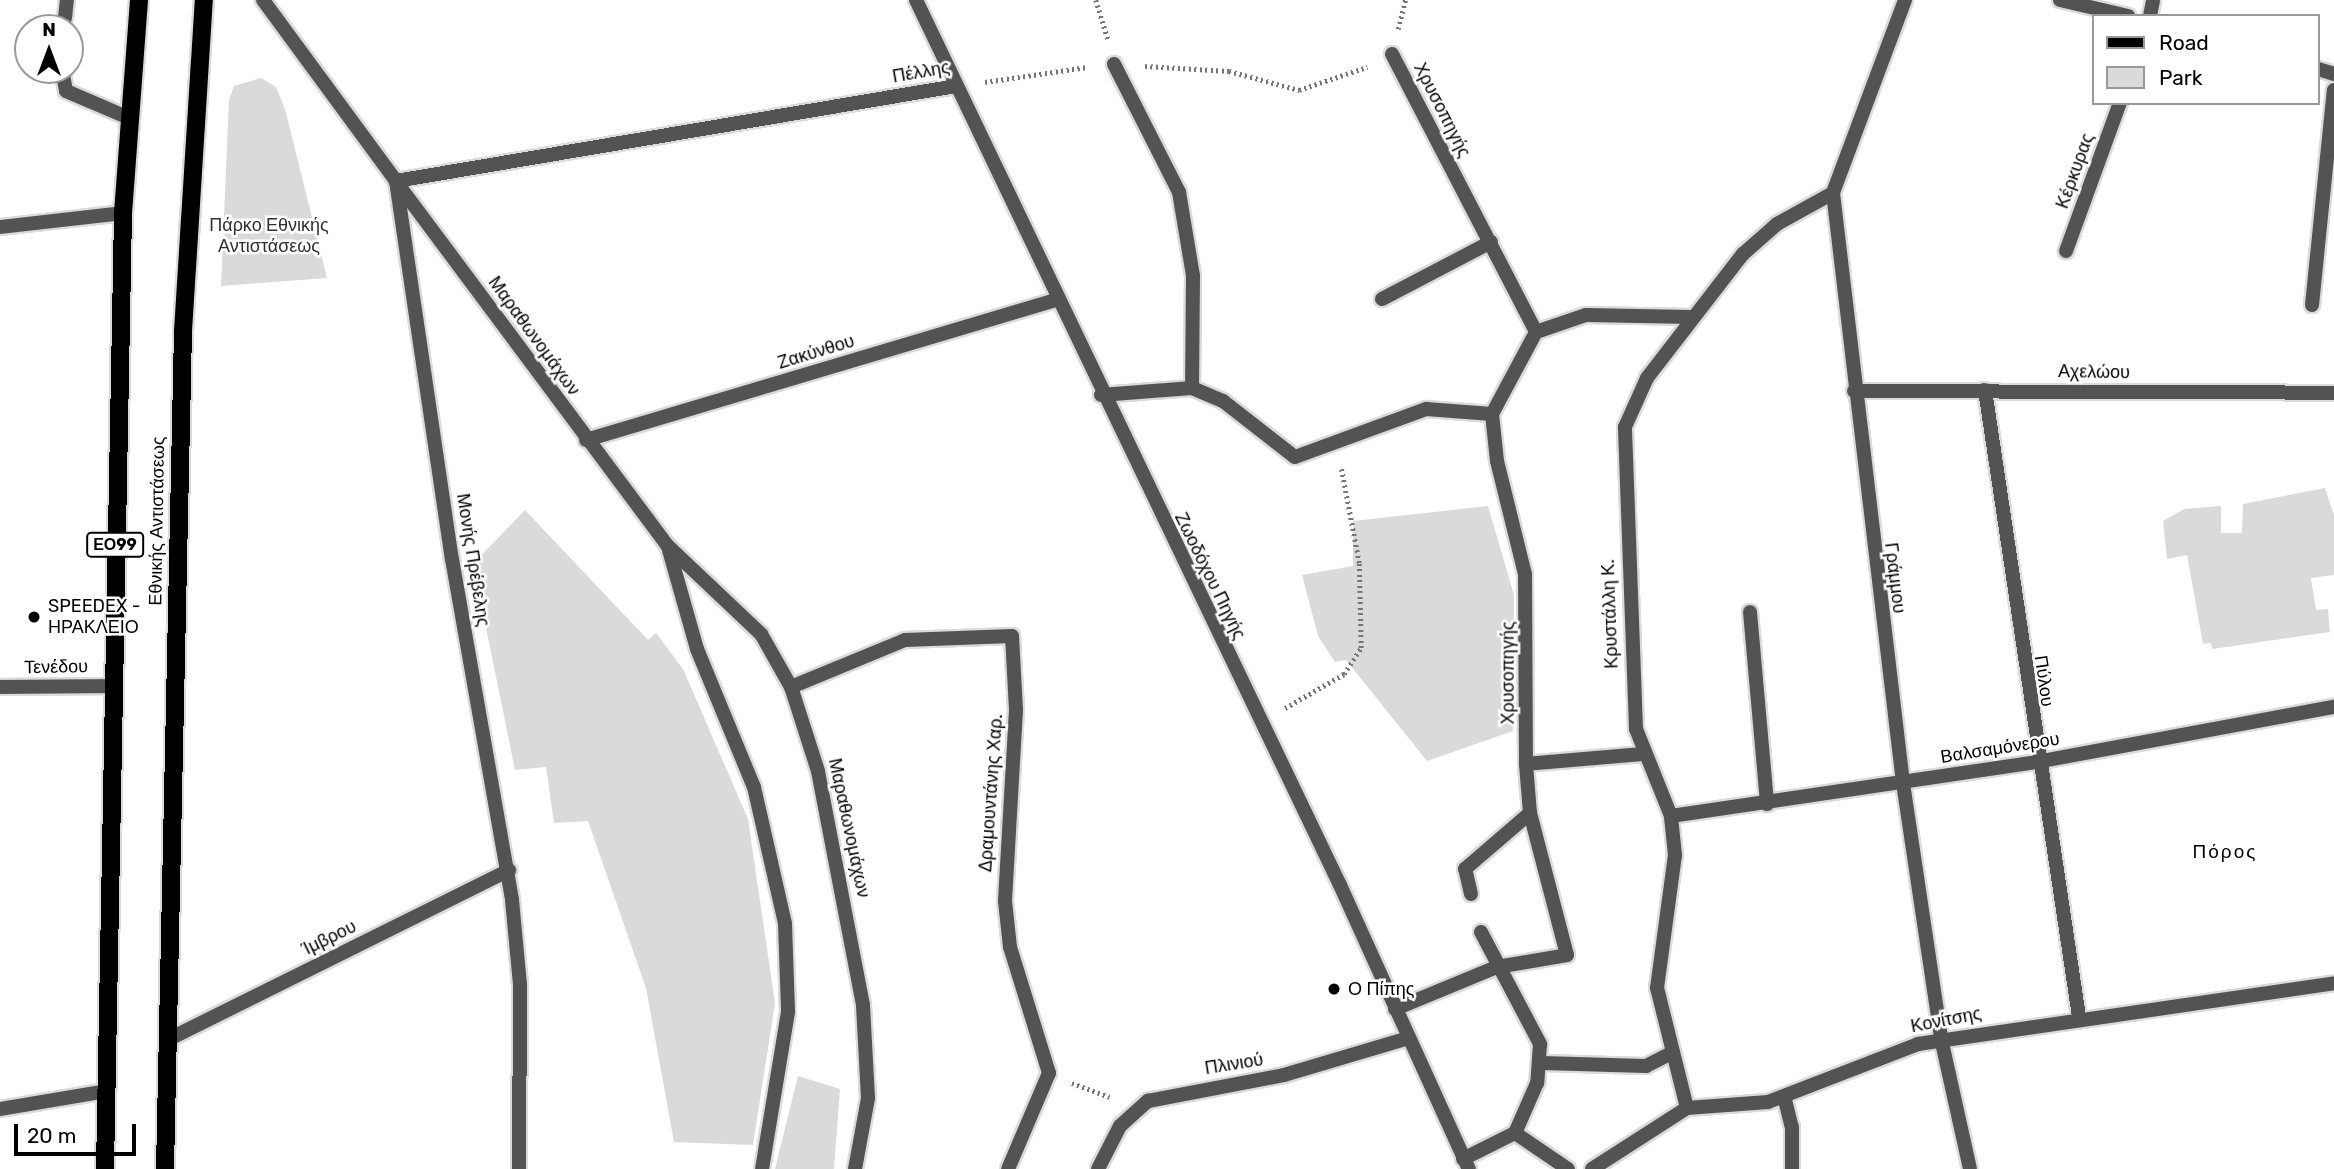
<!DOCTYPE html>
<meta charset="utf-8">
<style>
body{margin:0}
#map{position:relative;width:2334px;height:1169px;overflow:hidden;background:#fff;font-family:Rubik,sans-serif}
div>[style]{position:absolute}
.green>*{inset:0;background:#dadada}
.path>*{height:4.5px;margin-top:-2.25px;transform-origin:0;background:repeating-linear-gradient(90deg,#757575 0 2px,transparent 0 5.5px)}
.roads{filter:drop-shadow(2px 0 #dbdbdb) drop-shadow(-2px 0 #dbdbdb) drop-shadow(0 2px #dbdbdb) drop-shadow(0 -2px #dbdbdb)}
.lane>*{height:14px;margin:-7px;padding:0 7px;transform-origin:7px;border-radius:7px;background:#535353}
.street>*{height:14px;margin:-7px;padding:0 7px;transform-origin:7px;border-radius:7px;background:#535353}
.primary>*{height:18px;margin:-9px;padding:0 9px;transform-origin:9px;border-radius:9px;background:#000}
.dots>*{width:19px;height:19px;translate:-50% -50%;box-sizing:border-box;border:4px solid #fff;border-radius:50%}
span{translate:-50% -50%;white-space:nowrap;text-align:center;line-height:1.15;-webkit-text-stroke:5px #fff;paint-order:stroke}
.shield-label span{padding:2px 5px;background:#fff;border:2px solid;border-radius:5px;-webkit-text-stroke-width:0}
.shield-label{font-size:16px;color:#000;font-weight:700}
.street-label{font-size:18px;color:#000}
.park-label{font-size:18px;color:#313131}
.poi-label{font-size:18px;color:#000}
.left{translate:0 -50%;text-align:left}
.neighbourhood-label{font-size:19px;color:#000;letter-spacing:2px}
.legend{position:absolute;left:2092px;top:14px;width:228px;height:91px;box-sizing:border-box;background:#fff;border:2px solid #999;margin:0;padding:9px 12px;list-style:none;font-size:21px;color:#000}
.legend li{display:flex;align-items:center;gap:14px;height:35px}
.legend b{width:35px;border:2px solid #999}
.north{position:absolute;left:14px;top:14px;width:70px;height:70px;box-sizing:border-box;background:#fff;border:2px solid #999;border-radius:50%;rotate:0deg;font-size:19px;font-weight:700;line-height:28px;text-align:center;color:#000}
.north::after{content:'';display:block;margin:auto;width:24px;height:32px;background:#000;clip-path:polygon(50% 0,100% 100%,50% 72%,0 100%)}
.scale{position:absolute;left:14px;top:1124px;width:122px;height:32px;box-sizing:border-box;border:4px solid #000;border-top:0;padding-left:9px;font-size:21px;line-height:24px;white-space:nowrap;color:#000;-webkit-text-stroke:5px #fff;paint-order:stroke}
</style>
<div id="map">
<div class="green">
<i style="clip-path:polygon(261px 78px,276px 87px,285px 109px,327px 278px,221px 286px,229px 100px,234px 86px)"></i>
<i style="clip-path:polygon(2325px 488px,2334px 515px,2334px 575px,2311px 578px,2316px 610px,2328px 609px,2330px 632px,2212px 649px,2211px 643px,2203px 644px,2187px 555px,2167px 559px,2163px 521px,2184px 509px,2221px 506px,2221px 533px,2242px 533px,2243px 504px)"></i>
<i style="clip-path:polygon(1488px 506px,1514px 595px,1513px 731px,1427px 761px,1346px 660px,1335px 662px,1318px 636px,1302px 575px,1353px 566px,1353px 521px)"></i>
<i style="clip-path:polygon(525px 510px,648px 640px,656px 633px,683px 669px,748px 819px,775px 1003px,753px 1145px,674px 1142px,646px 988px,588px 821px,554px 823px,546px 767px,515px 770px,473px 564px)"></i>
<i style="clip-path:polygon(798px 1076px,840px 1089px,834px 1169px,775px 1169px)"></i>
</div>
<div class="path">
<i style="left:1096px;top:0;width:41px;rotate:72.9deg"></i>
<i style="left:1398px;top:29px;width:30px;rotate:-76deg"></i>
<i style="left:1145px;top:66px;width:84px;rotate:3.4deg"></i>
<i style="left:1229px;top:71px;width:73px;rotate:15.2deg"></i>
<i style="left:1299px;top:90px;width:72px;rotate:-18.7deg"></i>
<i style="left:985px;top:82px;width:103px;rotate:-8.4deg"></i>
<i style="left:1285px;top:708px;width:68px;rotate:-30deg"></i>
<i style="left:1344px;top:674px;width:31px;rotate:-57deg"></i>
<i style="left:1361px;top:648px;width:85px;rotate:-91.3deg"></i>
<i style="left:1359px;top:563px;width:97px;rotate:-100.7deg"></i>
<i style="left:1072px;top:1083px;width:40px;rotate:20.2deg"></i>
</div>
<div class="roads">
<div class="lane">
<i style="left:65px;top:18px;width:18px;rotate:-84deg"></i>
<i style="left:62px;top:70px;width:21px;rotate:79deg"></i>
<i style="left:66px;top:91px;width:69px;rotate:23.2deg"></i>
<i style="left:1471px;top:894px;width:26px;rotate:-103deg"></i>
<i style="left:1465px;top:869px;width:86px;rotate:-40.7deg"></i>
<i style="left:1481px;top:932px;width:127px;rotate:62.2deg"></i>
<i style="left:1540px;top:1044px;width:39px;rotate:94deg"></i>
<i style="left:1537px;top:1083px;width:55px;rotate:113.7deg"></i>
<i style="left:1515px;top:1133px;width:64px;rotate:34.2deg"></i>
<i style="left:1395px;top:1009px;width:110px;rotate:-22.4deg"></i>
<i style="left:1497px;top:967px;width:71px;rotate:-9.7deg"></i>
<i style="left:1567px;top:955px;width:147px;rotate:-104.6deg"></i>
<i style="left:1530px;top:813px;width:49px;rotate:-94.7deg"></i>
<i style="left:1542px;top:1063px;width:104px;rotate:1.7deg"></i>
<i style="left:1646px;top:1066px;width:27px;rotate:-27deg"></i>
<i style="left:1784px;top:1096px;width:32px;rotate:76deg"></i>
<i style="left:1792px;top:1127px;width:42px;rotate:90deg"></i>
<i style="left:1463px;top:1159px;width:58px;rotate:-26.6deg"></i>
</div>
<div class="street">
<i style="left:263px;top:0;width:225px;rotate:53.7deg"></i>
<i style="left:396px;top:181px;width:382px;rotate:81.6deg"></i>
<i style="left:452px;top:559px;width:346px;rotate:80deg"></i>
<i style="left:512px;top:900px;width:84px;rotate:84.6deg"></i>
<i style="left:520px;top:984px;width:185px;rotate:90.3deg"></i>
<i style="left:916px;top:0;width:981px;rotate:64.4deg"></i>
<i style="left:1340px;top:885px;width:312px;rotate:65.6deg"></i>
<i style="left:1905px;top:0;width:206px;rotate:110.5deg"></i>
<i style="left:1833px;top:193px;width:594px;rotate:83.23deg"></i>
<i style="left:1903px;top:783px;width:258px;rotate:81.5deg"></i>
<i style="left:1941px;top:1038px;width:134px;rotate:77.5deg"></i>
<i style="left:2060px;top:0;width:70px;rotate:13.2deg"></i>
<i style="left:2150px;top:16px;width:16px;rotate:-79deg"></i>
<i style="left:1392px;top:54px;width:313px;rotate:62.6deg"></i>
<i style="left:1536px;top:332px;width:93px;rotate:118.2deg"></i>
<i style="left:1492px;top:414px;width:47px;rotate:83.9deg"></i>
<i style="left:1497px;top:461px;width:116px;rotate:76.1deg"></i>
<i style="left:1525px;top:574px;width:190px;rotate:89.7deg"></i>
<i style="left:1526px;top:764px;width:116px;rotate:-4.9deg"></i>
<i style="left:1114px;top:64px;width:144px;rotate:63.1deg"></i>
<i style="left:1179px;top:192px;width:85px;rotate:80.5deg"></i>
<i style="left:1193px;top:276px;width:112px;rotate:90.5deg"></i>
<i style="left:1192px;top:388px;width:34px;rotate:23deg"></i>
<i style="left:1223px;top:401px;width:91px;rotate:37.9deg"></i>
<i style="left:1295px;top:457px;width:140px;rotate:-20.1deg"></i>
<i style="left:1426px;top:409px;width:66px;rotate:4.3deg"></i>
<i style="left:2318px;top:69px;width:17px;rotate:17deg"></i>
<i style="left:0;top:227px;width:124px;rotate:-6.5deg"></i>
<i style="left:2066px;top:251px;width:158px;rotate:-70deg"></i>
<i style="left:1382px;top:299px;width:123px;rotate:-27.6deg"></i>
<i style="left:2312px;top:305px;width:216px;rotate:-84.2deg"></i>
<i style="left:1536px;top:332px;width:53px;rotate:-18.8deg"></i>
<i style="left:1586px;top:315px;width:105px;rotate:1.1deg"></i>
<i style="left:1985px;top:390px;width:634px;rotate:81.47deg"></i>
<i style="left:1854px;top:391px;width:480px;rotate:0.2deg"></i>
<i style="left:1101px;top:395px;width:91px;rotate:-4.4deg"></i>
<i style="left:586px;top:440px;width:491px;rotate:-16.6deg"></i>
<i style="left:669px;top:550px;width:103px;rotate:74.2deg"></i>
<i style="left:697px;top:649px;width:149px;rotate:67.6deg"></i>
<i style="left:754px;top:787px;width:140px;rotate:77.2deg"></i>
<i style="left:785px;top:924px;width:88px;rotate:88deg"></i>
<i style="left:788px;top:1012px;width:159px;rotate:99.4deg"></i>
<i style="left:1750px;top:612px;width:193px;rotate:84.9deg"></i>
<i style="left:0;top:687px;width:112px;rotate:-0.5deg"></i>
<i style="left:791px;top:687px;width:123px;rotate:-22.4deg"></i>
<i style="left:905px;top:640px;width:107px;rotate:-2.1deg"></i>
<i style="left:1012px;top:636px;width:74px;rotate:86.9deg"></i>
<i style="left:1016px;top:710px;width:191px;rotate:93.3deg"></i>
<i style="left:1005px;top:901px;width:46px;rotate:83.8deg"></i>
<i style="left:1010px;top:947px;width:132px;rotate:72.8deg"></i>
<i style="left:1049px;top:1073px;width:104px;rotate:113.1deg"></i>
<i style="left:1671px;top:816px;width:369px;rotate:-8.4deg"></i>
<i style="left:2036px;top:762px;width:303px;rotate:-10.5deg"></i>
<i style="left:167px;top:1040px;width:382px;rotate:-26.4deg"></i>
<i style="left:1687px;top:1108px;width:124px;rotate:-104deg"></i>
<i style="left:1657px;top:988px;width:134px;rotate:-82.3deg"></i>
<i style="left:1675px;top:855px;width:39px;rotate:-96deg"></i>
<i style="left:1671px;top:816px;width:94px;rotate:-111.9deg"></i>
<i style="left:1636px;top:729px;width:302px;rotate:-92.1deg"></i>
<i style="left:1625px;top:427px;width:54px;rotate:-65.8deg"></i>
<i style="left:1647px;top:378px;width:157px;rotate:-52.3deg"></i>
<i style="left:1743px;top:254px;width:45px;rotate:-41.4deg"></i>
<i style="left:1777px;top:224px;width:64px;rotate:-29deg"></i>
<i style="left:0;top:1109px;width:108px;rotate:-9.6deg"></i>
<i style="left:855px;top:1169px;width:72px;rotate:-79.6deg"></i>
<i style="left:868px;top:1098px;width:93px;rotate:-93.1deg"></i>
<i style="left:863px;top:1005px;width:238px;rotate:-100.9deg"></i>
<i style="left:818px;top:771px;width:88px;rotate:-107.8deg"></i>
<i style="left:791px;top:687px;width:61px;rotate:-119.5deg"></i>
<i style="left:761px;top:634px;width:129px;rotate:-136.6deg"></i>
<i style="left:667px;top:545px;width:454px;rotate:-126.7deg"></i>
<i style="left:396px;top:181px;width:568px;rotate:-9.63deg"></i>
<i style="left:1098px;top:1169px;width:48px;rotate:-62.9deg"></i>
<i style="left:1120px;top:1126px;width:38px;rotate:-42deg"></i>
<i style="left:1148px;top:1101px;width:138px;rotate:-10.8deg"></i>
<i style="left:1284px;top:1075px;width:130px;rotate:-16.5deg"></i>
<i style="left:1592px;top:1169px;width:113px;rotate:-32.7deg"></i>
<i style="left:1687px;top:1108px;width:81px;rotate:-4.2deg"></i>
<i style="left:1768px;top:1102px;width:161px;rotate:-21.1deg"></i>
<i style="left:1918px;top:1044px;width:420px;rotate:-8.3deg"></i>
</div>
<div class="primary">
<i style="left:105px;top:1169px;width:956px;rotate:-88.92deg"></i>
<i style="left:123px;top:213px;width:214px;rotate:-85.7deg"></i>
<i style="left:165px;top:1169px;width:838px;rotate:-88.77deg"></i>
<i style="left:183px;top:331px;width:332px;rotate:-86.4deg"></i>
</div>
</div>
<div class="dots">
<i style="left:34px;top:617px;background:#000"></i>
<i style="left:1334px;top:989px;background:#000"></i>
</div>
<div class="shield-label">
<span style="left:115px;top:545px">ΕΟ99</span>
</div>
<div class="street-label">
<span style="left:921px;top:72px;rotate:-10deg">Πέλλης</span>
<span style="left:1442px;top:110px;rotate:63deg">Χρυσοπηγής</span>
<span style="left:2075px;top:171px;rotate:-70deg">Κέρκυρας</span>
<span style="left:534px;top:336px;rotate:54deg">Μαραθωνομάχων</span>
<span style="left:816px;top:352px;rotate:-17deg">Ζακύνθου</span>
<span style="left:2094px;top:372px;rotate:1deg">Αχελώου</span>
<span style="left:157px;top:521px;rotate:-89deg">Εθνικής Αντιστάσεως</span>
<span style="left:473px;top:560px;rotate:81deg">Μονής Πρέβελης</span>
<span style="left:1210px;top:576px;rotate:64deg">Ζωοδόχου Πηγής</span>
<span style="left:1895px;top:578px;rotate:83deg">Γράμμου</span>
<span style="left:1610px;top:614px;rotate:-92deg">Κρυστάλλη Κ.</span>
<span style="left:56px;top:667px;rotate:-1deg">Τενέδου</span>
<span style="left:1508px;top:673px;rotate:-90deg">Χρυσοπηγής</span>
<span style="left:2044px;top:681px;rotate:82deg">Πύλου</span>
<span style="left:2000px;top:748px;rotate:-9deg">Βαλσαμόνερου</span>
<span style="left:991px;top:793px;rotate:-86deg">Δραμουντάνης Χαρ.</span>
<span style="left:849px;top:828px;rotate:78deg">Μαραθωνομάχων</span>
<span style="left:329px;top:938px;rotate:-26deg">Ίμβρου</span>
<span style="left:1946px;top:1020px;rotate:-11deg">Κονίτσης</span>
<span style="left:1234px;top:1064px;rotate:-9deg">Πλινιού</span>
</div>
<div class="park-label">
<span style="left:269px;top:236px">Πάρκο Εθνικής<br>Αντιστάσεως</span>
</div>
<div class="poi-label">
<span class="left" style="left:48px;top:617px">SPEEDEX -<br>ΗΡΑΚΛΕΙΟ</span>
<span class="left" style="left:1348px;top:989px">Ο Πίπης</span>
</div>
<div class="neighbourhood-label">
<span style="left:2225px;top:852px">Πόρος</span>
</div>
<ul class="legend">
<li><b style="height:9px;background:#000"></b>Road</li>
<li><b style="height:19px;background:#dadada"></b>Park</li>
</ul>
<div class="north">N</div>
<div class="scale">20 m</div>
</div>
